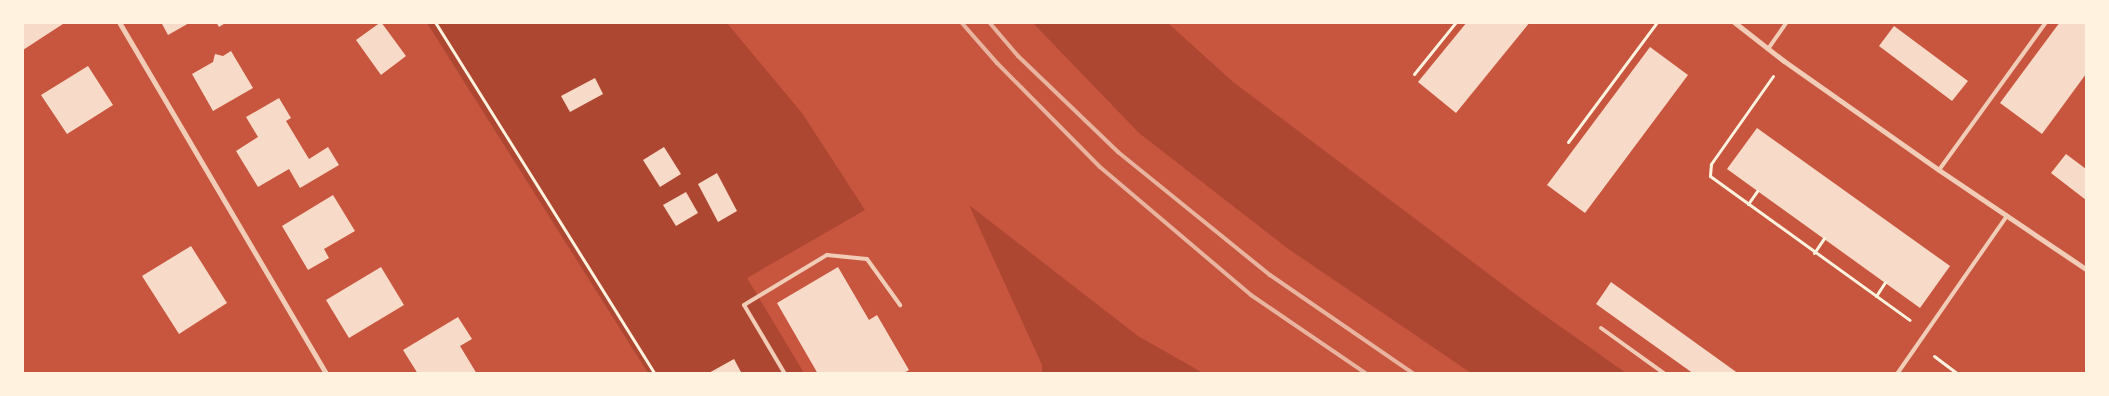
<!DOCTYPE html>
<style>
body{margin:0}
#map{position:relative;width:2109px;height:396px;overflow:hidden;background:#c8553d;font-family:Overpass,sans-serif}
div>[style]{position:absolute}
.green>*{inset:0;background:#ae4732}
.building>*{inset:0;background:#f7dbc8}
.path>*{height:3px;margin:-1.5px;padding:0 1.5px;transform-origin:1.5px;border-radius:1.5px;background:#fff3e0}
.service>*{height:4px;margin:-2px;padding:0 2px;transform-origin:2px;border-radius:2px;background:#f1ccb7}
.minor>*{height:5px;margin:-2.5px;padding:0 2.5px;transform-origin:2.5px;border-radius:2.5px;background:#f1ccb7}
.rail>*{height:4px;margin:-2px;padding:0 2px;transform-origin:2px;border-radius:2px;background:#e9b49f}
span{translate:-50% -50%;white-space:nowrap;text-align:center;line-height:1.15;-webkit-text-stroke:4px #fff3e0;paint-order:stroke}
.frame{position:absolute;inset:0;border:24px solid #fff3e0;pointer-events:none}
</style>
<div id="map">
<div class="green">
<i style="clip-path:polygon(427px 23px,727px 23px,802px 113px,865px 210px,747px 278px,804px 373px,648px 373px)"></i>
<i style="clip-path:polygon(1033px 23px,1168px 23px,1233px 82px,1530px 305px,1626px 373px,1471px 373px,1287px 248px,1139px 133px)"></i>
<i style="clip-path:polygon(969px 205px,1138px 336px,1203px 373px,1042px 373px,1042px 365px)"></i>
</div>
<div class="building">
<i style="clip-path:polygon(22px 22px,66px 22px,23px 50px)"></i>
<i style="clip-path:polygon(161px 22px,191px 22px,168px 35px)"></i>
<i style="clip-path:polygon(216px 22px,227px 22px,219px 27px)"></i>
<i style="clip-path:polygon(381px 22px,406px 56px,381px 75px,356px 40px)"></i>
<i style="clip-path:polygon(1467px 22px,1530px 22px,1456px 113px,1418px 82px)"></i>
<i style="clip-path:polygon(2060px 22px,2086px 22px,2086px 74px,2042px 134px,2000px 103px)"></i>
<i style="clip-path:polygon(1894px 26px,1968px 81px,1952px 101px,1879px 46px)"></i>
<i style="clip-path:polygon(1650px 47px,1688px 75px,1585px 213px,1547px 185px)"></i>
<i style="clip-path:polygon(231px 51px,253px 88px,213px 111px,192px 74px,213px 62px,215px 54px,223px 56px)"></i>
<i style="clip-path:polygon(88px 66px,113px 105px,67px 134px,41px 95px)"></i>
<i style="clip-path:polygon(595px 78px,603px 94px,570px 112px,561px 96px)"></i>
<i style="clip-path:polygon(279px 98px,291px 118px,286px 121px,309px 159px,328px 147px,339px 165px,300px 188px,289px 169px,258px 187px,236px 151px,258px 137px,246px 117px)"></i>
<i style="clip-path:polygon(1757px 128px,1950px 266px,1920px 308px,1727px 169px)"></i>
<i style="clip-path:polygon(664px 147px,681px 174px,660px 187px,643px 160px)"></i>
<i style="clip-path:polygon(2066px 154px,2086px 169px,2086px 200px,2051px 173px)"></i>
<i style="clip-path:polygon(717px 173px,737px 211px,718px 222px,698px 184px)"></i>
<i style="clip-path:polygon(686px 192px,698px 213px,676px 226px,663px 205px)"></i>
<i style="clip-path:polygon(333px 195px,355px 231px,324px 249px,329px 258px,308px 270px,282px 226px)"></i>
<i style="clip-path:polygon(191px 246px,227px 303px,179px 334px,142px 276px)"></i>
<i style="clip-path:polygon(381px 267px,404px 305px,349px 338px,326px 300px)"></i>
<i style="clip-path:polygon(838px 267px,869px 320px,877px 315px,909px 370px,902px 374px,818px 374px,777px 303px)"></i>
<i style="clip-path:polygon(1611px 282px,1739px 374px,1694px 374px,1596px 304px)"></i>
<i style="clip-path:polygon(458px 317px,472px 339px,460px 346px,477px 374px,418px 374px,403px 350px)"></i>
<i style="clip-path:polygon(734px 359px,742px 374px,707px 374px)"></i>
</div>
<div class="path">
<i style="left:435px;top:22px;width:415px;rotate:58deg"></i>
<i style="left:1414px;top:74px;width:67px;rotate:-51.1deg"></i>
<i style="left:1773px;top:76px;width:108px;rotate:125.2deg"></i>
<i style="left:1711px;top:164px;width:12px;rotate:95deg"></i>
<i style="left:1710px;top:176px;width:246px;rotate:35.8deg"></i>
<i style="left:1568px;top:142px;width:149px;rotate:-53.4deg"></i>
<i style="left:1748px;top:204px;width:16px;rotate:-55deg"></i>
<i style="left:1814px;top:253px;width:18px;rotate:-56deg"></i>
<i style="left:1876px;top:296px;width:17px;rotate:-57deg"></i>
<i style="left:1934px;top:356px;width:30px;rotate:37deg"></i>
</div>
<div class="service">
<i style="left:1768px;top:49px;width:33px;rotate:-55deg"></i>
<i style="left:1939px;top:170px;width:183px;rotate:-54.1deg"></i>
<i style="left:1601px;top:328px;width:79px;rotate:35.7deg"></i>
<i style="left:785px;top:374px;width:80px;rotate:-120.7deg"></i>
<i style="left:744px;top:305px;width:97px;rotate:-31.1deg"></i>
<i style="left:827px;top:255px;width:40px;rotate:5.7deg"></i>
<i style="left:867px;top:259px;width:57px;rotate:54.3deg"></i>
<i style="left:1897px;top:374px;width:193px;rotate:-55.2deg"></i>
</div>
<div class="minor">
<i style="left:119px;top:22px;width:408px;rotate:59.5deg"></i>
<i style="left:1734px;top:22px;width:63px;rotate:38deg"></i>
<i style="left:1784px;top:61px;width:189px;rotate:35.1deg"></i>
<i style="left:1939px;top:170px;width:177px;rotate:34deg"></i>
</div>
<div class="rail">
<i style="left:961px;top:22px;width:55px;rotate:48.7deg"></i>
<i style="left:997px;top:63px;width:146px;rotate:45.3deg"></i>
<i style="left:1100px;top:167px;width:198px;rotate:40.3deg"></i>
<i style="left:1251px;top:295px;width:140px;rotate:34.3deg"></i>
<i style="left:989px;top:22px;width:45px;rotate:49.5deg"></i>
<i style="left:1018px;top:56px;width:139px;rotate:43.8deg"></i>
<i style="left:1118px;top:152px;width:196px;rotate:39deg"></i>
<i style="left:1270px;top:275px;width:175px;rotate:34.5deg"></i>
</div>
<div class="frame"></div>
</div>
